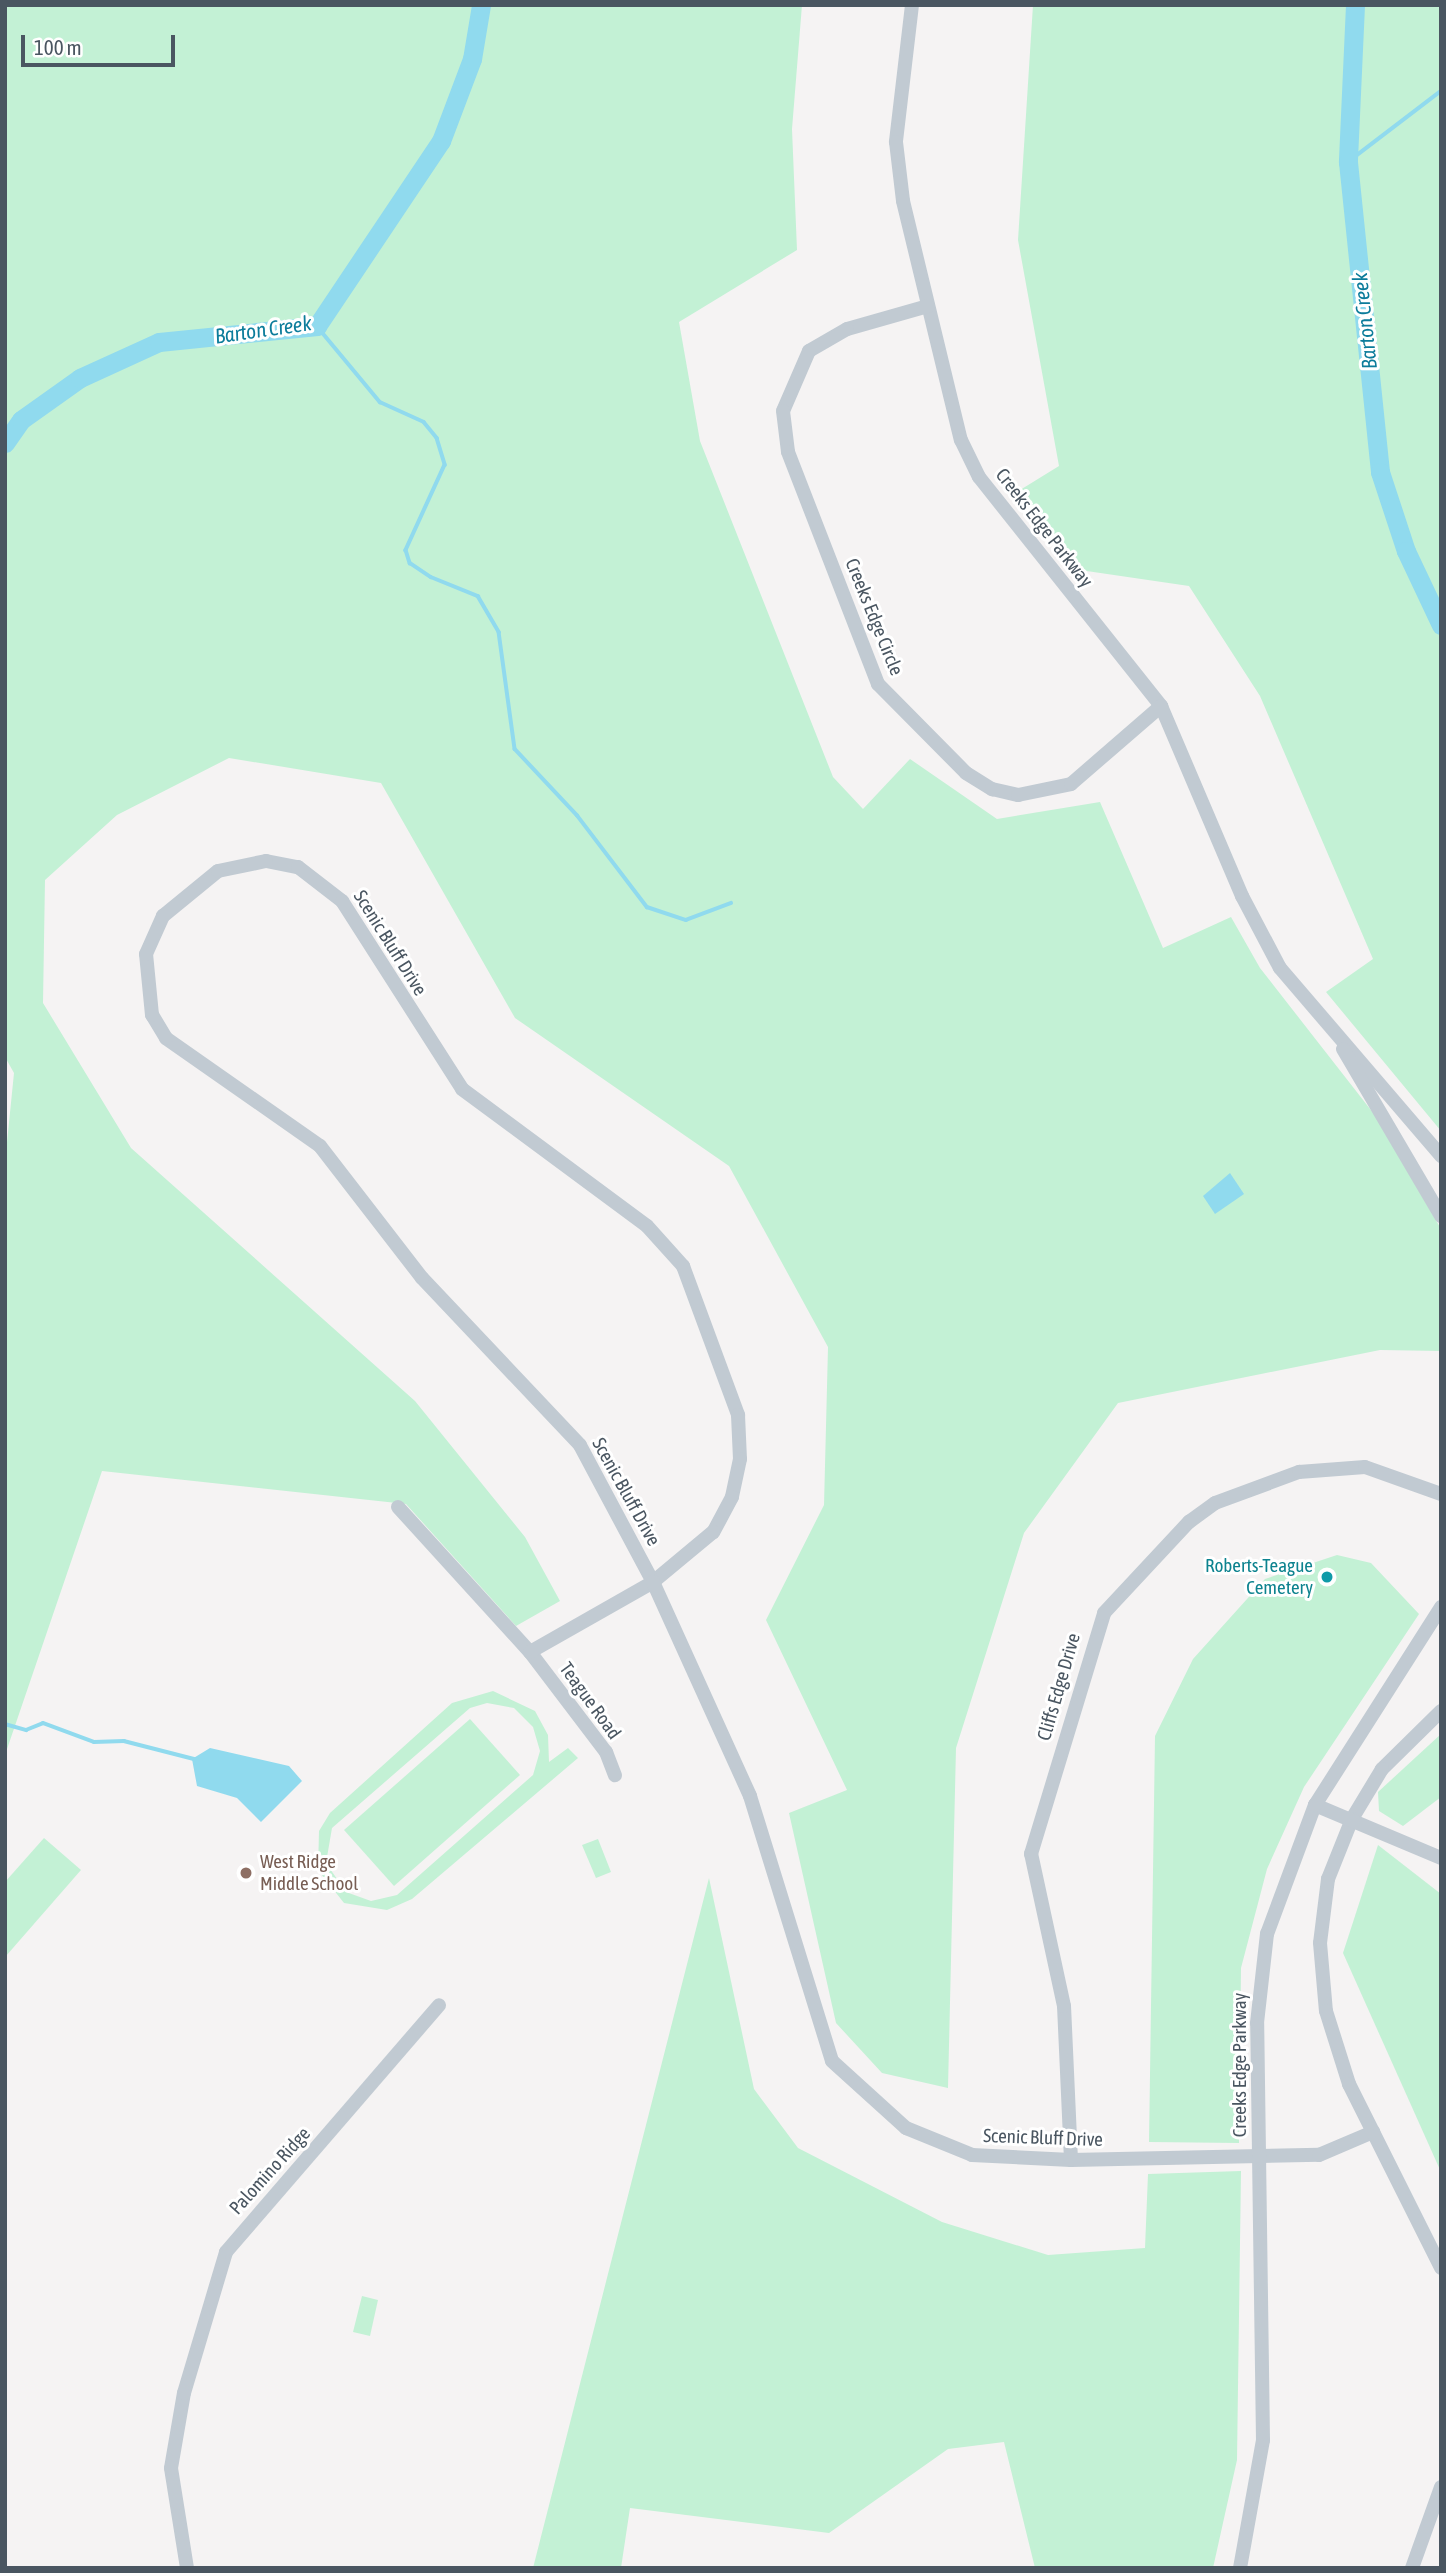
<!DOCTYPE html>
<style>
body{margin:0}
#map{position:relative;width:1446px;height:2573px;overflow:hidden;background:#f5f3f3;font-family:"Asap Condensed",sans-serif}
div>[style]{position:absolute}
.green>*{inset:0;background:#c3f1d5}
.water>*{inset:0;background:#90daee}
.stream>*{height:3.5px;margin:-1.75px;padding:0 1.75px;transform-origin:1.75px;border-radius:1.75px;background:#90daee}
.river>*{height:19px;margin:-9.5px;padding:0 9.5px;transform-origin:9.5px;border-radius:9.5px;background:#90daee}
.minor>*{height:14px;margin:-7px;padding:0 7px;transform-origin:7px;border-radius:7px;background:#c1cad2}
.dots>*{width:19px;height:19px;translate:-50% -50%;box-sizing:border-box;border:4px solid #fff;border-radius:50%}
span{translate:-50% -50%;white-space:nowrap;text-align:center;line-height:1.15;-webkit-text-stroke:6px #fff;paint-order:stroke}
.street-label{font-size:19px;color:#4a5661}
.culture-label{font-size:19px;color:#0d838f}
.right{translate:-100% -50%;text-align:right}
.education-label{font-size:19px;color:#785e54}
.left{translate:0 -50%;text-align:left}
.water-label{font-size:21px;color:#0c7c9b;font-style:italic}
.frame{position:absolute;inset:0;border:7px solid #4a5661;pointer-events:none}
.scale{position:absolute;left:21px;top:35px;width:154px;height:32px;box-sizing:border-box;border:4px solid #4a5661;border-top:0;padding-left:9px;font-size:21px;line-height:24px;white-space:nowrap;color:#4a5661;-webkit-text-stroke:5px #fff;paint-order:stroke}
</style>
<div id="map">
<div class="green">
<i style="clip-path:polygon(5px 5px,802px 5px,792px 129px,797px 250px,679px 322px,700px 441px,833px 777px,863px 809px,910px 759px,997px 819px,1100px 802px,1163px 948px,1231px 917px,1260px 968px,1374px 1114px,1441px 1229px,1441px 1351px,1380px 1350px,1118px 1403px,1024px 1533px,956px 1748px,948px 2088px,882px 2073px,836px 2023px,789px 1813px,847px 1790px,766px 1620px,824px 1505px,828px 1347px,729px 1166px,515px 1018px,381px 783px,229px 758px,117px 815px,45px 880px,43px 1003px,131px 1148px,415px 1401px,525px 1537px,560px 1601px,516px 1626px,406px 1504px,102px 1471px,5px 1755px,5px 1162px,14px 1073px,5px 1057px)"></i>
<i style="clip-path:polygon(1033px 5px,1441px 5px,1441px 1131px,1326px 992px,1373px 959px,1260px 696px,1189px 586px,1073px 569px,1012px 495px,1059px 466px,1018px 240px)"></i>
<i style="clip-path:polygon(1337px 1555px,1371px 1563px,1419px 1614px,1304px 1787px,1267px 1869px,1241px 1968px,1239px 2143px,1149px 2142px,1155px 1736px,1193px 1659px,1265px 1579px)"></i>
<i style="clip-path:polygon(evenodd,493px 1691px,535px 1711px,548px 1735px,549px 1762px,568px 1748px,578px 1758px,412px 1899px,387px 1910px,344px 1903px,318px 1870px,319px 1831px,330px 1813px,452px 1703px,493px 1691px,487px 1703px,514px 1708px,533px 1727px,540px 1751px,533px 1775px,397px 1895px,371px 1901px,346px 1892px,326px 1863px,332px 1828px,470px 1708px,487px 1703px)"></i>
<i style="clip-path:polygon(470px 1719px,520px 1775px,394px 1886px,344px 1830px)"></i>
<i style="clip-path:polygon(1441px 1734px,1441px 1797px,1403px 1826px,1379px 1811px,1378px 1792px)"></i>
<i style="clip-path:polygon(44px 1838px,81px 1870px,6px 1956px,5px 1882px)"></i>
<i style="clip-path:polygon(598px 1839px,611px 1872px,596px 1878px,582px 1845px)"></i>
<i style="clip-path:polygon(1378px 1845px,1441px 1894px,1441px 2172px,1343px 1953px)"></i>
<i style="clip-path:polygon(709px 1878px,754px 2089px,798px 2148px,942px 2222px,1048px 2255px,1145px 2248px,1148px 2174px,1241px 2171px,1237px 2460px,1213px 2568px,1035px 2568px,1004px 2442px,948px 2449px,829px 2533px,630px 2508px,621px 2568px,533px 2568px)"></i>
<i style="clip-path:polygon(362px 2296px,378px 2300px,370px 2336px,353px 2332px)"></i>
</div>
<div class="water">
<i style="clip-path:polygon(1230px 1173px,1244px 1194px,1215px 1214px,1203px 1196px)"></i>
<i style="clip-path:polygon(210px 1748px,289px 1766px,302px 1781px,261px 1822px,237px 1798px,197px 1786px,192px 1759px)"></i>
</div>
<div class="stream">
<i style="left:1348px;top:162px;width:117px;rotate:-37.4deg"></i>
<i style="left:317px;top:326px;width:99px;rotate:50.3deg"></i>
<i style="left:380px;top:402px;width:48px;rotate:24.4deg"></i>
<i style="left:424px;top:422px;width:21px;rotate:51deg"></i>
<i style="left:437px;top:438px;width:28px;rotate:73deg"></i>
<i style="left:445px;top:465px;width:94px;rotate:114.6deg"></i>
<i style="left:406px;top:550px;width:14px;rotate:73deg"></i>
<i style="left:410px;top:563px;width:25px;rotate:34deg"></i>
<i style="left:431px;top:577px;width:51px;rotate:22deg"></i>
<i style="left:478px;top:596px;width:42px;rotate:59.7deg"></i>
<i style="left:499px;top:632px;width:118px;rotate:82.2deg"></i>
<i style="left:515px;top:749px;width:91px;rotate:46.8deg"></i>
<i style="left:577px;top:815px;width:116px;rotate:52.7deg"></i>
<i style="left:647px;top:907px;width:41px;rotate:18.4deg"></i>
<i style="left:686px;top:920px;width:48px;rotate:-20.7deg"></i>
<i style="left:5px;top:1724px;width:22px;rotate:16deg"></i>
<i style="left:26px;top:1730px;width:18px;rotate:-22deg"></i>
<i style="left:43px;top:1723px;width:54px;rotate:20.4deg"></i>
<i style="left:94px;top:1742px;width:30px;rotate:-2deg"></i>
<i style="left:124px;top:1741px;width:76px;rotate:14.4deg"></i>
</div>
<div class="river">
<i style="left:1355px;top:5px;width:157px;rotate:92.6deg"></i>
<i style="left:1348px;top:162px;width:312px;rotate:84.1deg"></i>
<i style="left:1380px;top:472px;width:83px;rotate:71.8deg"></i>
<i style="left:1406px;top:551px;width:82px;rotate:64.7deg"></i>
<i style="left:5px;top:443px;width:28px;rotate:-55deg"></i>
<i style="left:21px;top:420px;width:72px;rotate:-35.4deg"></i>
<i style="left:80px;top:378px;width:87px;rotate:-24.5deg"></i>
<i style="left:159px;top:342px;width:159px;rotate:-5.8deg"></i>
<i style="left:317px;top:326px;width:223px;rotate:-56.2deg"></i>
<i style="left:441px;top:141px;width:88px;rotate:-69.3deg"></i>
<i style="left:472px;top:59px;width:55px;rotate:-80.5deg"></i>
</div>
<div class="minor">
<i style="left:912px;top:5px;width:138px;rotate:96.7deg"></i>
<i style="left:896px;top:142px;width:59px;rotate:83.2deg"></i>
<i style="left:903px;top:201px;width:246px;rotate:76.4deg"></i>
<i style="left:961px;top:440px;width:41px;rotate:64.1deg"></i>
<i style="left:979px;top:477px;width:293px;rotate:51.5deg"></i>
<i style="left:1161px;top:706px;width:207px;rotate:66.9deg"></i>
<i style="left:1242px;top:896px;width:81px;rotate:62.2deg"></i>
<i style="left:1280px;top:968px;width:248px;rotate:49.4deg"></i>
<i style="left:928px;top:306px;width:84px;rotate:164.1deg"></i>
<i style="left:847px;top:329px;width:44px;rotate:149.9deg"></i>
<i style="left:809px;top:351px;width:65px;rotate:113.4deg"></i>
<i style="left:783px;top:411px;width:41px;rotate:83deg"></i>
<i style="left:788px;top:452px;width:249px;rotate:68.8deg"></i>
<i style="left:878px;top:684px;width:125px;rotate:45.3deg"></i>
<i style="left:966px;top:773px;width:31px;rotate:32deg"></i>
<i style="left:992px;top:789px;width:27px;rotate:13deg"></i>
<i style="left:1018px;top:795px;width:54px;rotate:-11.7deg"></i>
<i style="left:1071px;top:784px;width:119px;rotate:-40.9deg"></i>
<i style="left:266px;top:861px;width:33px;rotate:11deg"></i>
<i style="left:298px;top:867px;width:56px;rotate:37.7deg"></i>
<i style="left:342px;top:901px;width:223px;rotate:57.4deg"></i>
<i style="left:462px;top:1089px;width:230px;rotate:36.5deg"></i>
<i style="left:647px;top:1226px;width:54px;rotate:48deg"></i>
<i style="left:683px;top:1266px;width:159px;rotate:69.7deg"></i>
<i style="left:738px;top:1415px;width:44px;rotate:87.4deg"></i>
<i style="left:740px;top:1459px;width:39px;rotate:102deg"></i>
<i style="left:732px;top:1497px;width:40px;rotate:118deg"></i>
<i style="left:713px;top:1532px;width:78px;rotate:140.2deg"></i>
<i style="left:653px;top:1582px;width:155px;rotate:-118.1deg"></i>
<i style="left:580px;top:1445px;width:230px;rotate:-133.4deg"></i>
<i style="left:422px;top:1278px;width:167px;rotate:-127.7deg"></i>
<i style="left:320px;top:1146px;width:188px;rotate:-145deg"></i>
<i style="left:166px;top:1038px;width:27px;rotate:-121deg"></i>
<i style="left:152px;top:1015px;width:61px;rotate:-95.6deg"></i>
<i style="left:146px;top:954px;width:42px;rotate:-65.9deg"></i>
<i style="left:163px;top:916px;width:71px;rotate:-39.3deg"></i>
<i style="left:218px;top:871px;width:49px;rotate:-11.8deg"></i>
<i style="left:1343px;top:1049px;width:194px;rotate:59.6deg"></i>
<i style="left:398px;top:1507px;width:196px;rotate:47.7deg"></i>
<i style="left:530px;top:1652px;width:126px;rotate:52.8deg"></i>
<i style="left:606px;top:1752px;width:25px;rotate:69deg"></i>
<i style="left:530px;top:1652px;width:142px;rotate:-29.6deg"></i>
<i style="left:653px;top:1582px;width:235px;rotate:65.6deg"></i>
<i style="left:750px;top:1796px;width:277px;rotate:72.8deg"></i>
<i style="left:832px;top:2061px;width:100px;rotate:42.2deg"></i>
<i style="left:906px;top:2128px;width:71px;rotate:22.2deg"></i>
<i style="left:972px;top:2155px;width:99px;rotate:2.9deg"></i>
<i style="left:1071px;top:2160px;width:248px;rotate:-1.2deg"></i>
<i style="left:1319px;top:2155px;width:59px;rotate:-23.1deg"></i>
<i style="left:1441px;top:1711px;width:83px;rotate:135.5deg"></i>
<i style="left:1382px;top:1769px;width:58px;rotate:121deg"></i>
<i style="left:1352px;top:1819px;width:65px;rotate:111.8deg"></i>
<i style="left:1328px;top:1879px;width:64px;rotate:97.1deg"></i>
<i style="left:1320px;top:1943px;width:68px;rotate:85deg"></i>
<i style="left:1326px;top:2011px;width:77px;rotate:72.5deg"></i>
<i style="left:1349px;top:2084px;width:206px;rotate:63.4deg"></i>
<i style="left:1315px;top:1805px;width:137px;rotate:22.8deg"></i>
<i style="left:1071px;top:2160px;width:154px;rotate:-92.6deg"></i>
<i style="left:1064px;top:2006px;width:156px;rotate:-102.2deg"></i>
<i style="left:1031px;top:1854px;width:252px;rotate:-73.1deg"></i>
<i style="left:1104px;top:1613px;width:125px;rotate:-47deg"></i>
<i style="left:1189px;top:1522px;width:32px;rotate:-36deg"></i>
<i style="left:1215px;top:1503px;width:90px;rotate:-20.3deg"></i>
<i style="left:1299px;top:1472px;width:66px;rotate:-4.3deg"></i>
<i style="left:1365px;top:1467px;width:81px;rotate:19.6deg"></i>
<i style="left:187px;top:2568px;width:101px;rotate:-99.1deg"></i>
<i style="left:171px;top:2468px;width:76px;rotate:-80.2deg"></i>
<i style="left:184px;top:2393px;width:147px;rotate:-73.4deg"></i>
<i style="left:226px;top:2252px;width:326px;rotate:-49.2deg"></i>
<i style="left:1240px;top:2568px;width:130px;rotate:-79.8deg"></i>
<i style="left:1263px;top:2440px;width:417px;rotate:-90.8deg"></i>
<i style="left:1257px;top:2023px;width:90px;rotate:-83.6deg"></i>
<i style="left:1267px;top:1934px;width:138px;rotate:-69.6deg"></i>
<i style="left:1315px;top:1805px;width:235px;rotate:-57.5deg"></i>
<i style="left:1412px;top:2568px;width:86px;rotate:-70.3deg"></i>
</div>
<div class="dots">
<i style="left:1327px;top:1577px;background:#0f9aa8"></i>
<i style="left:246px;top:1873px;background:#8d6e63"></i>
</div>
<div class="street-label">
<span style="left:1044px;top:528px;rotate:52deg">Creeks Edge Parkway</span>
<span style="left:874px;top:617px;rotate:68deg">Creeks Edge Circle</span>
<span style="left:390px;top:943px;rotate:58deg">Scenic Bluff Drive</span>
<span style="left:626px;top:1492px;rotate:61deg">Scenic Bluff Drive</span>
<span style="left:1059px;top:1687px;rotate:-74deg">Cliffs Edge Drive</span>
<span style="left:590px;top:1701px;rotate:54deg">Teague Road</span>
<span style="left:1240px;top:2065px;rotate:-90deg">Creeks Edge Parkway</span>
<span style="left:1043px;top:2138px;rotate:2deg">Scenic Bluff Drive</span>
<span style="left:270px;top:2171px;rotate:-48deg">Palomino Ridge</span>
</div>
<div class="culture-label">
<span class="right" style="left:1313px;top:1577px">Roberts-Teague<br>Cemetery</span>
</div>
<div class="education-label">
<span class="left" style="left:260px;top:1873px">West Ridge<br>Middle School</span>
</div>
<div class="water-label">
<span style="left:1364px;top:321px;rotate:-96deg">Barton Creek</span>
<span style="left:263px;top:329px;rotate:-8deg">Barton Creek</span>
</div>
<div class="frame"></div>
<div class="scale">100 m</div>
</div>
